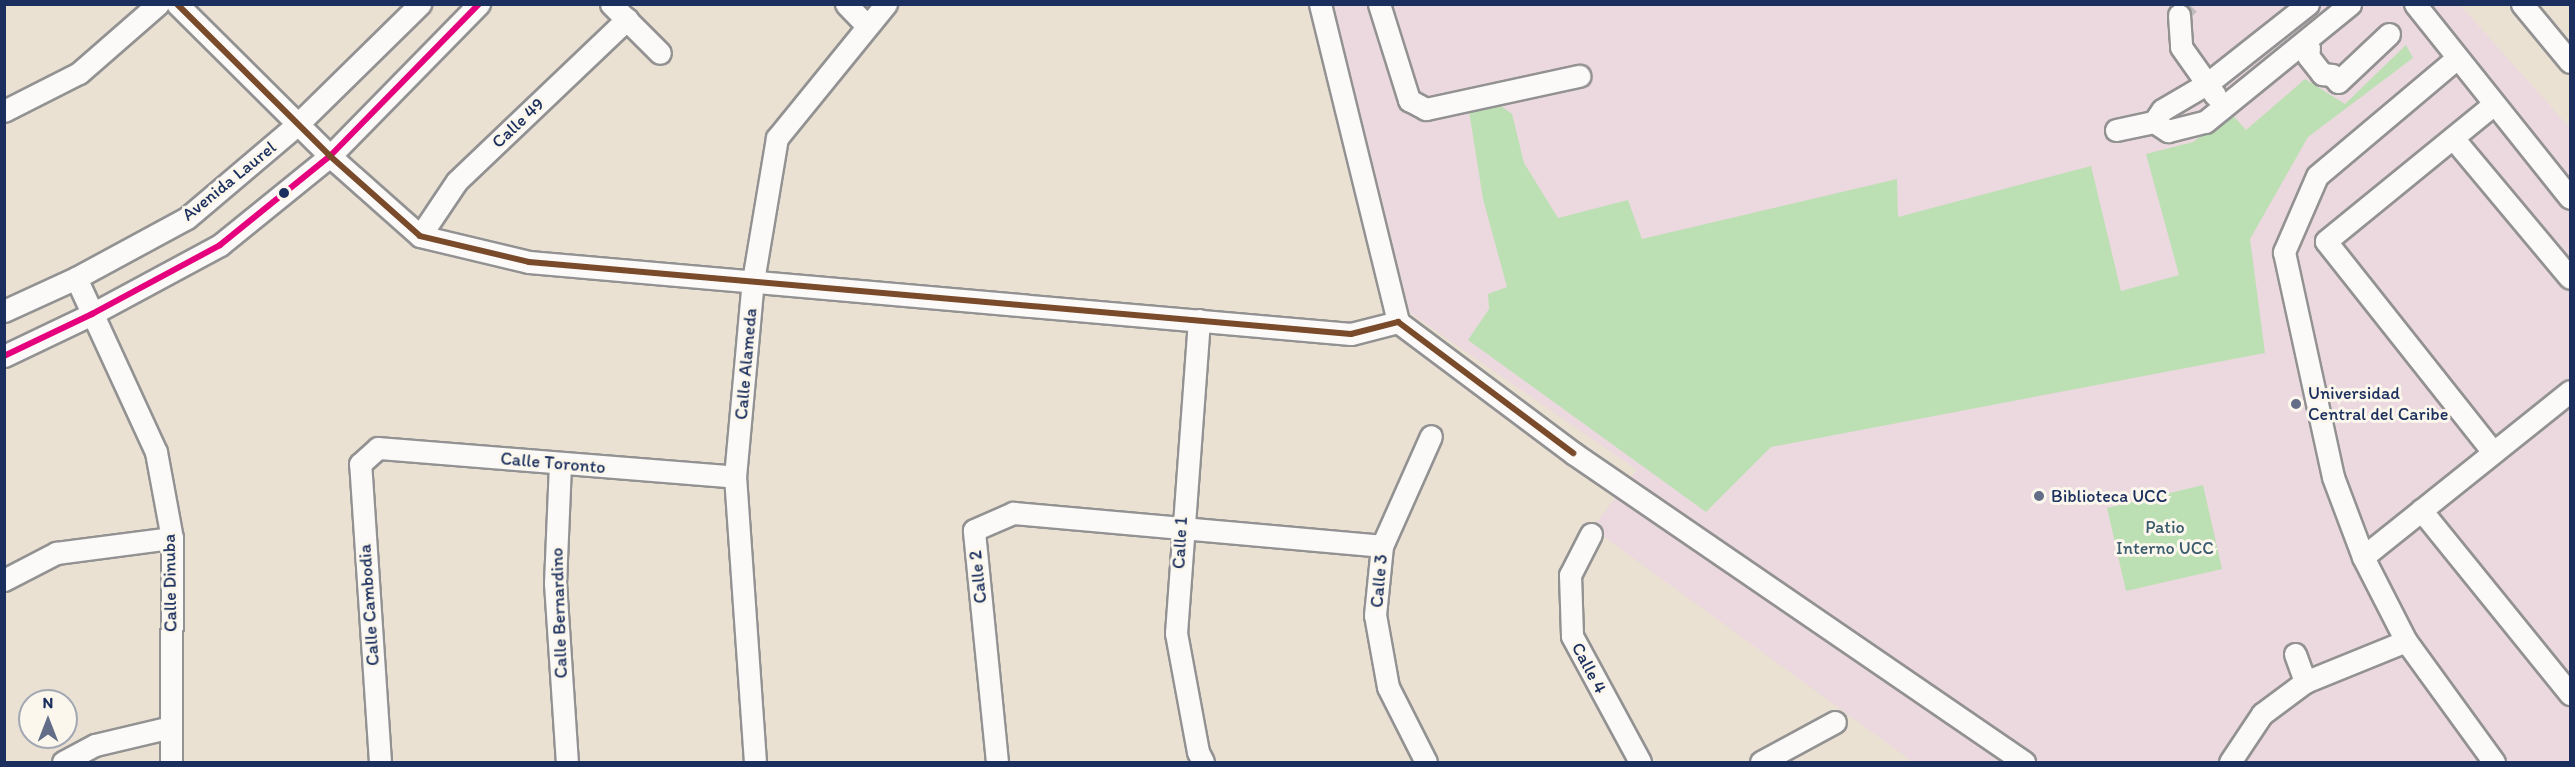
<!DOCTYPE html>
<style>
body{margin:0}
#map{position:relative;width:2575px;height:767px;overflow:hidden;background:#eae1d3;font-family:Itim,sans-serif}
div>[style]{position:absolute}
.built>*{inset:0;background:#ecd8df}
.green>*{inset:0;background:#bce0b4}
.minor-tunnel>*{height:21px;margin-top:-10.5px;transform-origin:0;background:repeating-linear-gradient(90deg,#c1bdbc 0 21px,transparent 0 31px)}
.roads{filter:drop-shadow(2px 0 #939293) drop-shadow(-2px 0 #939293) drop-shadow(0 2px #939293) drop-shadow(0 -2px #939293)}
.minor>*{height:21px;margin:-10.5px;padding:0 10.5px;transform-origin:10.5px;border-radius:10.5px;background:#fcfaf8}
.bus-1>*{height:6px;margin:-3px;padding:0 3px;transform-origin:3px;border-radius:3px;background:#e5007d}
.bus-2>*{height:6px;margin:-3px;padding:0 3px;transform-origin:3px;border-radius:3px;background:#7a4b2a}
.dots>*{width:16px;height:16px;translate:-50% -50%;box-sizing:border-box;border:3px solid #fbf7ec;border-radius:50%}
span{translate:-50% -50%;white-space:nowrap;text-align:center;line-height:1.15;-webkit-text-stroke:6px #fbf7ec;paint-order:stroke}
.street-label{font-size:18px;color:#1b2f5e}
.poi-label{font-size:18px;color:#1b2f5e}
.left{translate:0 -50%;text-align:left}
.park-label{font-size:18px;color:#3a5b6d}
.frame{position:absolute;inset:0;border:6px solid #1b2f5e;pointer-events:none}
.north{position:absolute;left:18px;top:689px;width:60px;height:60px;box-sizing:border-box;background:#fbf7ec;border:2px solid #a1a7b3;border-radius:50%;rotate:0deg;font-size:16px;font-weight:700;line-height:24px;text-align:center;color:#1b2f5e}
.north::after{content:'';display:block;margin:auto;width:21px;height:27px;background:#636d87;clip-path:polygon(50% 0,100% 100%,50% 72%,0 100%)}
</style>
<div id="map">
<div class="built">
<i style="clip-path:polygon(1333px 5px,2460px 5px,2570px 128px,2570px 762px,1913px 762px,1592px 528px,1637px 470px,1410px 313px)"></i>
</div>
<div class="green">
<i style="clip-path:polygon(2406px 45px,2413px 58px,2308px 137px,2250px 239px,2265px 353px,1771px 447px,1706px 512px,1468px 340px,1489px 309px,1488px 294px,1507px 287px,1483px 199px,1469px 111px,1497px 103px,1512px 114px,1524px 163px,1558px 218px,1628px 200px,1642px 239px,1897px 179px,1898px 217px,2091px 166px,2121px 291px,2179px 275px,2146px 154px,2193px 142px,2231px 113px,2246px 130px,2305px 79px,2345px 104px)"></i>
<i style="clip-path:polygon(2203px 485px,2222px 569px,2126px 591px,2107px 508px)"></i>
</div>
<div class="minor-tunnel">
<i style="left:2179px;top:15px;width:15px;rotate:-48deg"></i>
</div>
<div class="roads">
<div class="minor">
<i style="left:177px;top:4px;width:216px;rotate:44.8deg"></i>
<i style="left:330px;top:156px;width:120px;rotate:41.6deg"></i>
<i style="left:420px;top:236px;width:112px;rotate:13.4deg"></i>
<i style="left:529px;top:262px;width:825px;rotate:5.01deg"></i>
<i style="left:1351px;top:334px;width:49px;rotate:-14.3deg"></i>
<i style="left:1398px;top:322px;width:219px;rotate:36.8deg"></i>
<i style="left:1573px;top:453px;width:547px;rotate:34.42deg"></i>
<i style="left:611px;top:4px;width:69px;rotate:45deg"></i>
<i style="left:846px;top:4px;width:30px;rotate:46deg"></i>
<i style="left:1320px;top:4px;width:327px;rotate:76.2deg"></i>
<i style="left:1379px;top:4px;width:101px;rotate:72.6deg"></i>
<i style="left:1409px;top:100px;width:19px;rotate:28deg"></i>
<i style="left:1426px;top:109px;width:157px;rotate:-12.2deg"></i>
<i style="left:2308px;top:4px;width:127px;rotate:141.7deg"></i>
<i style="left:2208px;top:83px;width:53px;rotate:149.6deg"></i>
<i style="left:2162px;top:110px;width:14px;rotate:124deg"></i>
<i style="left:2154px;top:122px;width:17px;rotate:33deg"></i>
<i style="left:2168px;top:131px;width:38px;rotate:-14deg"></i>
<i style="left:2205px;top:122px;width:187px;rotate:-39.1deg"></i>
<i style="left:2415px;top:4px;width:248px;rotate:51.4deg"></i>
<i style="left:2522px;top:4px;width:75px;rotate:50.4deg"></i>
<i style="left:2179px;top:15px;width:32px;rotate:86deg"></i>
<i style="left:2181px;top:47px;width:59px;rotate:54.7deg"></i>
<i style="left:2309px;top:48px;width:8px;rotate:97deg"></i>
<i style="left:2308px;top:56px;width:23px;rotate:52deg"></i>
<i style="left:2322px;top:74px;width:10px;rotate:6deg"></i>
<i style="left:2332px;top:75px;width:9px;rotate:49deg"></i>
<i style="left:2338px;top:82px;width:70px;rotate:-43.3deg"></i>
<i style="left:2457px;top:58px;width:183px;rotate:139.9deg"></i>
<i style="left:2317px;top:176px;width:83px;rotate:113.5deg"></i>
<i style="left:2284px;top:252px;width:230px;rotate:77.7deg"></i>
<i style="left:2333px;top:477px;width:85px;rotate:69.4deg"></i>
<i style="left:2363px;top:557px;width:94px;rotate:62.9deg"></i>
<i style="left:2406px;top:641px;width:150px;rotate:54deg"></i>
<i style="left:4px;top:111px;width:84px;rotate:-26.9deg"></i>
<i style="left:79px;top:73px;width:105px;rotate:-41.1deg"></i>
<i style="left:2116px;top:130px;width:39px;rotate:-12deg"></i>
<i style="left:2453px;top:138px;width:182px;rotate:50.1deg"></i>
<i style="left:420px;top:236px;width:66px;rotate:-56.1deg"></i>
<i style="left:457px;top:181px;width:235px;rotate:-43.6deg"></i>
<i style="left:76px;top:278px;width:192px;rotate:65.3deg"></i>
<i style="left:156px;top:452px;width:87px;rotate:79.5deg"></i>
<i style="left:172px;top:538px;width:224px;rotate:90.3deg"></i>
<i style="left:4px;top:311px;width:79px;rotate:-24.6deg"></i>
<i style="left:76px;top:278px;width:126px;rotate:-28.4deg"></i>
<i style="left:187px;top:218px;width:147px;rotate:-40.3deg"></i>
<i style="left:299px;top:123px;width:170px;rotate:-44.5deg"></i>
<i style="left:1199px;top:320px;width:314px;rotate:94.2deg"></i>
<i style="left:1176px;top:633px;width:121px;rotate:79.5deg"></i>
<i style="left:1198px;top:752px;width:11px;rotate:63deg"></i>
<i style="left:4px;top:356px;width:98px;rotate:-25.5deg"></i>
<i style="left:92px;top:314px;width:145px;rotate:-28.3deg"></i>
<i style="left:220px;top:245px;width:141px;rotate:-39deg"></i>
<i style="left:330px;top:156px;width:213px;rotate:-45.6deg"></i>
<i style="left:2493px;top:452px;width:269px;rotate:-128.4deg"></i>
<i style="left:2326px;top:241px;width:217px;rotate:-39.2deg"></i>
<i style="left:560px;top:464px;width:119px;rotate:92.4deg"></i>
<i style="left:555px;top:583px;width:179px;rotate:86.2deg"></i>
<i style="left:2421px;top:510px;width:237px;rotate:51deg"></i>
<i style="left:1591px;top:534px;width:46px;rotate:117.1deg"></i>
<i style="left:1570px;top:575px;width:61px;rotate:88.1deg"></i>
<i style="left:1572px;top:636px;width:143px;rotate:61.6deg"></i>
<i style="left:2363px;top:557px;width:265px;rotate:-38.7deg"></i>
<i style="left:4px;top:580px;width:59px;rotate:-27.4deg"></i>
<i style="left:56px;top:553px;width:117px;rotate:-7.4deg"></i>
<i style="left:2295px;top:654px;width:30px;rotate:70deg"></i>
<i style="left:63px;top:762px;width:36px;rotate:-28deg"></i>
<i style="left:95px;top:745px;width:78px;rotate:-13.3deg"></i>
<i style="left:380px;top:762px;width:299px;rotate:-93.8deg"></i>
<i style="left:360px;top:464px;width:24px;rotate:-42deg"></i>
<i style="left:378px;top:448px;width:358px;rotate:4.6deg"></i>
<i style="left:755px;top:762px;width:286px;rotate:-94deg"></i>
<i style="left:735px;top:477px;width:197px;rotate:-84.8deg"></i>
<i style="left:753px;top:281px;width:145px;rotate:-80.5deg"></i>
<i style="left:777px;top:138px;width:173px;rotate:-50.9deg"></i>
<i style="left:997px;top:762px;width:233px;rotate:-95.7deg"></i>
<i style="left:974px;top:530px;width:43px;rotate:-23.6deg"></i>
<i style="left:1013px;top:513px;width:370px;rotate:5.1deg"></i>
<i style="left:1426px;top:762px;width:84px;rotate:-116.9deg"></i>
<i style="left:1388px;top:687px;width:73px;rotate:-100.2deg"></i>
<i style="left:1375px;top:615px;width:69px;rotate:-84.2deg"></i>
<i style="left:1382px;top:546px;width:120px;rotate:-66deg"></i>
<i style="left:1761px;top:762px;width:84px;rotate:-28.4deg"></i>
<i style="left:2230px;top:762px;width:58px;rotate:-56.3deg"></i>
<i style="left:2262px;top:714px;width:54px;rotate:-36.7deg"></i>
<i style="left:2305px;top:682px;width:109px;rotate:-22.1deg"></i>
</div>
</div>
<div class="bus-1">
<i style="left:4px;top:356px;width:98px;rotate:-25.5deg"></i>
<i style="left:92px;top:314px;width:145px;rotate:-28.3deg"></i>
<i style="left:220px;top:245px;width:141px;rotate:-39deg"></i>
<i style="left:330px;top:156px;width:213px;rotate:-45.6deg"></i>
</div>
<div class="bus-2">
<i style="left:177px;top:4px;width:216px;rotate:44.8deg"></i>
<i style="left:330px;top:156px;width:120px;rotate:41.6deg"></i>
<i style="left:420px;top:236px;width:112px;rotate:13.4deg"></i>
<i style="left:529px;top:262px;width:825px;rotate:5.01deg"></i>
<i style="left:1351px;top:334px;width:49px;rotate:-14.3deg"></i>
<i style="left:1398px;top:322px;width:219px;rotate:36.8deg"></i>
</div>
<div class="dots">
<i style="left:284px;top:193px;background:#1b2f5e"></i>
<i style="left:2296px;top:404px;background:#636d87"></i>
<i style="left:2039px;top:496px;background:#636d87"></i>
</div>
<div class="street-label">
<span style="left:518px;top:123px;rotate:-43deg">Calle 49</span>
<span style="left:229px;top:181px;rotate:-39deg">Avenida Laurel</span>
<span style="left:746px;top:364px;rotate:-85deg">Calle Alameda</span>
<span style="left:553px;top:463px;rotate:5deg">Calle Toronto</span>
<span style="left:1180px;top:543px;rotate:-87deg">Calle 1</span>
<span style="left:978px;top:577px;rotate:-96deg">Calle 2</span>
<span style="left:1379px;top:581px;rotate:-85deg">Calle 3</span>
<span style="left:170px;top:583px;rotate:-91deg">Calle Dinuba</span>
<span style="left:369px;top:605px;rotate:-94deg">Calle Cambodia</span>
<span style="left:559px;top:613px;rotate:-92deg">Calle Bernardino</span>
<span style="left:1589px;top:668px;rotate:62deg">Calle 4</span>
</div>
<div class="poi-label">
<span class="left" style="left:2308px;top:404px">Universidad<br>Central del Caribe</span>
<span class="left" style="left:2051px;top:496px">Biblioteca UCC</span>
</div>
<div class="park-label">
<span style="left:2165px;top:538px">Patio<br>Interno UCC</span>
</div>
<div class="frame"></div>
<div class="north">N</div>
</div>
